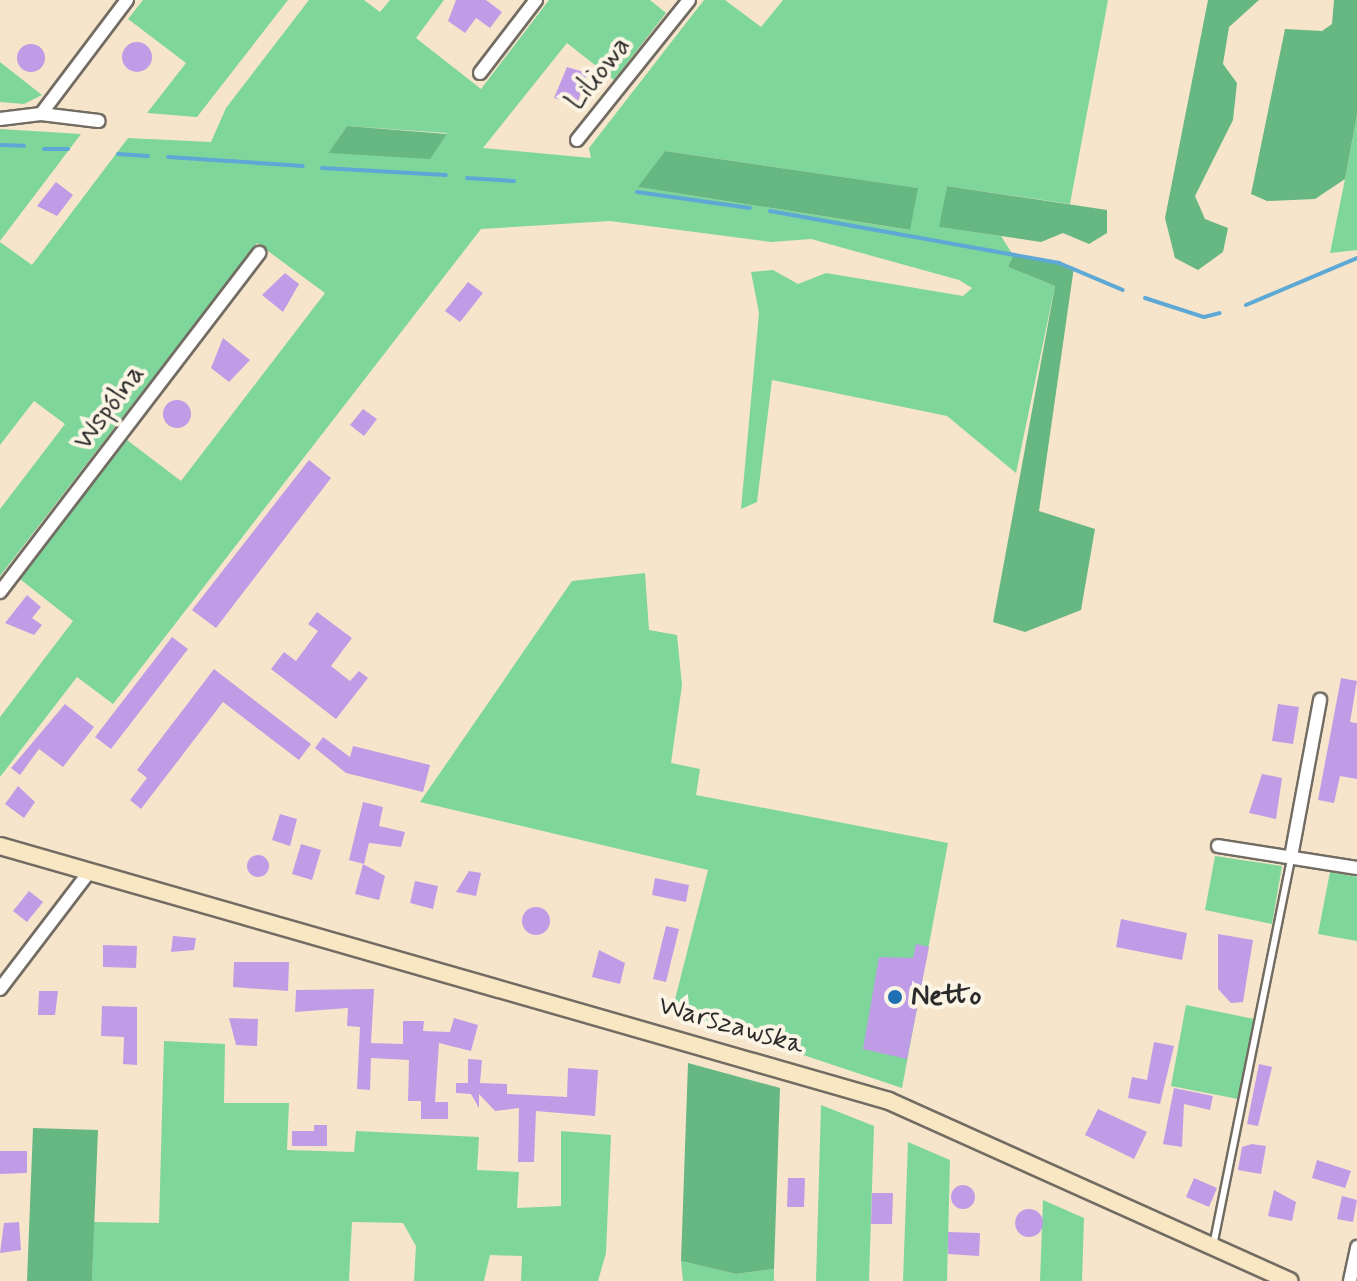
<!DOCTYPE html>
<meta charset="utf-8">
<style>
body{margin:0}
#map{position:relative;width:1357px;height:1281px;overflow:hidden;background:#f6e5cb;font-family:Mynerve,sans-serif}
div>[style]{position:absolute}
.green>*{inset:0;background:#7fd69b}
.forest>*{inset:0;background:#67b783}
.stream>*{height:4px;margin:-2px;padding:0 2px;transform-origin:2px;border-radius:2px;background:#5ea8d6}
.building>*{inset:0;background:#c09ce6}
.round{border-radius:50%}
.roads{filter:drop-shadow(2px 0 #726c63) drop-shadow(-2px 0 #726c63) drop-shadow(0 2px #726c63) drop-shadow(0 -2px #726c63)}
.lane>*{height:6px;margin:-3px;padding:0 3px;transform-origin:3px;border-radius:3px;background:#fff}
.street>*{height:12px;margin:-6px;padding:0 6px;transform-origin:6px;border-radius:6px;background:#fff}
.secondary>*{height:16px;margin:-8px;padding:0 8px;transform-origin:8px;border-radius:8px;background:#f9e7c3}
.dots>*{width:22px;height:22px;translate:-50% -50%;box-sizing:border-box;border:4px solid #fcf5e5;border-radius:50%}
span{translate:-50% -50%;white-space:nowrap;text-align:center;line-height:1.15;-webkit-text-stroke:8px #fcf5e5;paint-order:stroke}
.street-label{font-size:28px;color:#2b2b2b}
.poi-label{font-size:28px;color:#2b2b2b;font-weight:700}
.left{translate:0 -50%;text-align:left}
</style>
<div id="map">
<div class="green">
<i style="clip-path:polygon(143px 0,288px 0,197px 117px,147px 113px,186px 63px,128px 19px)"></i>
<i style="clip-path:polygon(evenodd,309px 0,364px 0,380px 12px,390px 0,444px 0,416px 38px,481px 89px,549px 0,650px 0,666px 13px,614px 80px,567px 43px,483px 148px,591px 158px,589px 148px,704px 0,725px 0,761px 27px,783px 0,1108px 0,1070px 204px,947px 186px,940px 227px,1001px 236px,1013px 255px,1008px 267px,1055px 286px,1016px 473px,947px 416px,772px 380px,757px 502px,741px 509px,759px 313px,751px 272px,773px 270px,798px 284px,826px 273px,963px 296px,972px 288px,959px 280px,811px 239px,771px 242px,610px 221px,481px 229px,113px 704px,77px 677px,0 777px,0 717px,73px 621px,20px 579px,127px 440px,181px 481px,325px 293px,257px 243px,0 576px,0 509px,65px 424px,34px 401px,0 445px,0 242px,32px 265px,128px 138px,211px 142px,226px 108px,309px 0,347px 126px,446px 133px,447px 134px,439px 145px,328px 153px,347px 126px,309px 0,665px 151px,917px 188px,909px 230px,639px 187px,665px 151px)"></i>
<i style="clip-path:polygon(0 62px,42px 95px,24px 104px,0 102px)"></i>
<i style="clip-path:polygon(1357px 115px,1357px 250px,1330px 253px,1345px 179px)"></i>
<i style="clip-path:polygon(0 129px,81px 134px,0 241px)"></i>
<i style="clip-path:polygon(645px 573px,649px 630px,677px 635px,682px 685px,671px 763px,700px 769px,696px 795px,948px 843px,902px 1088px,672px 1011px,708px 870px,420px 802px,572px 581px)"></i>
<i style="clip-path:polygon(1215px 856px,1282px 866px,1272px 924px,1205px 910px)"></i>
<i style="clip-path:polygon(1330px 872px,1357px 877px,1357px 941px,1318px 934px)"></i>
<i style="clip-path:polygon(1186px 1005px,1254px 1019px,1238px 1099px,1171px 1086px)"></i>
<i style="clip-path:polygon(164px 1041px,225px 1044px,224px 1103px,289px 1103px,287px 1150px,354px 1152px,356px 1131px,479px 1137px,477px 1170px,519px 1172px,517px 1208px,561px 1206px,561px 1131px,611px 1135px,606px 1253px,598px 1281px,521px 1281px,522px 1256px,490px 1255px,484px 1281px,414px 1281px,416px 1246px,403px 1223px,352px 1222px,349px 1281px,92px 1281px,94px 1222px,159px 1223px)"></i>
<i style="clip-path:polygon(821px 1105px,874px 1126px,869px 1281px,816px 1281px)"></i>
<i style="clip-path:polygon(908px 1142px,950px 1160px,947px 1281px,903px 1281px)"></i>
<i style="clip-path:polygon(1043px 1200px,1084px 1218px,1082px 1281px,1040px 1281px)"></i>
<i style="clip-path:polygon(681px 1261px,736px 1274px,774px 1269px,774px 1281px,683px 1281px)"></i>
</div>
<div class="forest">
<i style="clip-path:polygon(1208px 0,1259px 0,1229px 27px,1223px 64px,1237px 83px,1233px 120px,1195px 196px,1205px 219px,1228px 228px,1223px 252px,1198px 270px,1175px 258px,1165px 218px)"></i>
<i style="clip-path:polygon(1334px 0,1357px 0,1357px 115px,1345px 179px,1315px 199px,1267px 201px,1251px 194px,1285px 29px,1322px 31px,1332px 24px)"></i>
<i style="clip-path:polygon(347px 126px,447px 134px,430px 159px,328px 153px)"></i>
<i style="clip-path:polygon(665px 151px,918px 188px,910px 230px,638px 187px)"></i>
<i style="clip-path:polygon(947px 186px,1107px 210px,1107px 233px,1089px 244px,1063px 233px,1041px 242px,939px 227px)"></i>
<i style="clip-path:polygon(1013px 255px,1074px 267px,1039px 511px,1095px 529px,1081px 610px,1025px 632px,993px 622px,1055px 286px,1008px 267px)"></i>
<i style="clip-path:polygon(688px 1063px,780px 1088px,774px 1269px,736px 1274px,681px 1261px)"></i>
<i style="clip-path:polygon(33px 1128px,98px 1130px,92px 1281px,27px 1281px)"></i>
</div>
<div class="stream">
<i style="left:0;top:145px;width:24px;rotate:2deg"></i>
<i style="left:44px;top:149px;width:24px"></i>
<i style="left:118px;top:154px;width:30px;rotate:4deg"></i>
<i style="left:168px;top:157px;width:135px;rotate:3.8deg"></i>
<i style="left:322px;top:168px;width:124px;rotate:3.2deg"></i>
<i style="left:467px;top:178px;width:47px;rotate:3.7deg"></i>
<i style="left:637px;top:192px;width:114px;rotate:8.1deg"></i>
<i style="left:770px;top:211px;width:294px;rotate:10.2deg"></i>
<i style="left:1059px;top:263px;width:69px;rotate:22.9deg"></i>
<i style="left:1145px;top:298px;width:62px;rotate:17.9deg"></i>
<i style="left:1204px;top:317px;width:16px;rotate:-14deg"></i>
<i style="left:1246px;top:305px;width:121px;rotate:-22.9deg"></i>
</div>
<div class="building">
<i style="clip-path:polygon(456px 0,486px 0,502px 12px,490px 28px,476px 18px,465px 33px,448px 21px)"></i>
<i class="round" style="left:122px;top:42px;width:30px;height:30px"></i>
<i class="round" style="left:17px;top:44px;width:28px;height:28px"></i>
<i style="clip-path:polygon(567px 67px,587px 73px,577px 105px,554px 98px)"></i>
<i style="clip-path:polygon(56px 182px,73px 195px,57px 216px,37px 206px)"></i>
<i style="clip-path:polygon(285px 273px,299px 284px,283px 312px,262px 295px)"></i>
<i style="clip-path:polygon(468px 282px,483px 293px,460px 322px,445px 311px)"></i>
<i style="clip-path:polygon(223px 338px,250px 360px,229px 382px,211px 368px)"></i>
<i class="round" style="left:163px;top:400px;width:28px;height:28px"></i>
<i style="clip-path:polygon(363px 409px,377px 419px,364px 436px,350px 425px)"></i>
<i style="clip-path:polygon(309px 460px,331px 478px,216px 628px,192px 610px)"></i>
<i style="clip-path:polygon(27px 595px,41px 607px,32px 618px,42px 625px,34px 635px,5px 623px)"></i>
<i style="clip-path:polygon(317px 612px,352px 638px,331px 666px,350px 681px,359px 671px,368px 678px,336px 719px,271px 669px,284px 652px,296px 661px,318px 631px,308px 624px)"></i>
<i style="clip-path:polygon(172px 637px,188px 649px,111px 749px,95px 737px)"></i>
<i style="clip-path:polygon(214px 669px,311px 744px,299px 760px,223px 702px,141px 809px,130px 800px,147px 778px,137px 770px)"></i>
<i style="clip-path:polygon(1341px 678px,1357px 681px,1350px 722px,1357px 723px,1357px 779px,1340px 776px,1334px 803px,1318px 800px)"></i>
<i style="clip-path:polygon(65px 704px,94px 727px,63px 767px,39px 749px,20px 775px,11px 768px)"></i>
<i style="clip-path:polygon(1278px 704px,1299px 707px,1293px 744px,1272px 741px)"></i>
<i style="clip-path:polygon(323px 737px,350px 757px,353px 746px,430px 765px,423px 792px,346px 773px,315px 748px)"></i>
<i style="clip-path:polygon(1262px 774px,1282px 778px,1276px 819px,1249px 813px)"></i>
<i style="clip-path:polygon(18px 786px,35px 802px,24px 818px,5px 804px)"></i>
<i style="clip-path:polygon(363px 802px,383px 807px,379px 826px,405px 832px,401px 847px,369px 843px,364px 864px,349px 860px)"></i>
<i style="clip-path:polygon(280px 814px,297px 819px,290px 846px,272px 840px)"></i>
<i style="clip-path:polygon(301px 844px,321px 850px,312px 880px,292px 874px)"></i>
<i class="round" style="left:247px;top:855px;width:22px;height:22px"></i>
<i style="clip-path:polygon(363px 864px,385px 876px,379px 900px,355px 894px)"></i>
<i style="clip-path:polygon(469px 871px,481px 873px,476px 896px,456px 892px)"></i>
<i style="clip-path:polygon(655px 878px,689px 885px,686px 902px,652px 895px)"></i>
<i style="clip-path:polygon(415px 881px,438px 886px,433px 909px,410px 903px)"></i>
<i style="clip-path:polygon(29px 891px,43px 902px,27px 922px,13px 911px)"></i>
<i class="round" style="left:522px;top:907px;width:28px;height:28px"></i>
<i style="clip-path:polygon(1121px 919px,1187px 933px,1182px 960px,1116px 947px)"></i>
<i style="clip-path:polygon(666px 926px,679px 929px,666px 982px,653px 979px)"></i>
<i style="clip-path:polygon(1218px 934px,1253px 940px,1243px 1002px,1231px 1003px,1218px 989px)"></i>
<i style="clip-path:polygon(173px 936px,196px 938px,194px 950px,171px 952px)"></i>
<i style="clip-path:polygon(916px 944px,929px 947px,907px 1059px,863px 1049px,879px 957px,913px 958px)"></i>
<i style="clip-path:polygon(103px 945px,137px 946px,136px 968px,103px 967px)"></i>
<i style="clip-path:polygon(599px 950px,625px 963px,620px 984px,592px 977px)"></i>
<i style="clip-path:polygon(234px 962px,289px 962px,288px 991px,233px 987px)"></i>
<i style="clip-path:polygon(374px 989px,371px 1043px,403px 1044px,403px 1021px,424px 1021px,423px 1031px,450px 1032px,454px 1018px,478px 1025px,471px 1051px,439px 1043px,435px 1102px,448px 1102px,448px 1119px,421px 1119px,421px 1101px,408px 1101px,409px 1060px,371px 1058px,370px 1090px,357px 1089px,360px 1027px,347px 1026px,348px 1008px,295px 1012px,296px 990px)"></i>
<i style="clip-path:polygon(39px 991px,58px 991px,55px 1015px,38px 1015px)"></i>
<i style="clip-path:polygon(102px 1006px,137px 1007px,137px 1065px,123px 1064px,124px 1037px,101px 1036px)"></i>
<i style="clip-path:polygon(229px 1018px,258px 1019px,257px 1046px,236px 1045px)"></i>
<i style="clip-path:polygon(1154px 1042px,1174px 1046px,1160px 1104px,1128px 1098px,1132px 1077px,1147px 1080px)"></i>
<i style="clip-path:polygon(468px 1059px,482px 1060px,480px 1083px,507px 1084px,507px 1094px,567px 1097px,568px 1068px,598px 1070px,595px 1116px,536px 1111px,534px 1162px,518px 1162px,519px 1108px,495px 1111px,479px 1094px,479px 1108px,471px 1094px,456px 1093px,456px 1083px,468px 1083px)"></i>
<i style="clip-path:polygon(1259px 1064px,1272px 1067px,1258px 1126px,1247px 1124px)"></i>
<i style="clip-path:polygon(1174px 1088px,1213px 1096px,1210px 1110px,1184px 1104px,1182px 1147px,1163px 1144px)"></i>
<i style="clip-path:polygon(1098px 1109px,1147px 1132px,1134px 1159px,1085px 1135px)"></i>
<i style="clip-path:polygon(314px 1125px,327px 1125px,327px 1146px,292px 1146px,292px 1131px,314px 1131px)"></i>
<i style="clip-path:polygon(1252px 1144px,1266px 1146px,1261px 1174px,1238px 1170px,1242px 1147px)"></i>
<i style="clip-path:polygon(0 1151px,27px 1151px,27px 1173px,0 1174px)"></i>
<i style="clip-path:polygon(1317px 1160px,1351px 1171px,1345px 1188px,1312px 1178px)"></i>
<i style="clip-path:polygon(788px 1178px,805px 1178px,804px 1207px,787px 1207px)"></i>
<i style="clip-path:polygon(1194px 1178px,1217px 1188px,1209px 1207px,1186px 1197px)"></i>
<i class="round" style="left:951px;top:1185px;width:24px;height:24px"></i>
<i style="clip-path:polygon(1274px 1190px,1296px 1202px,1292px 1221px,1268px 1216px)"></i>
<i style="clip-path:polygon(872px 1193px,893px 1193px,892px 1224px,871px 1224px)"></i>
<i style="clip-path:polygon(1342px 1196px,1357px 1200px,1353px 1222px,1337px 1219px)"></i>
<i class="round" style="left:1015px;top:1209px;width:28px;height:28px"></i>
<i style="clip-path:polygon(19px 1222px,21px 1250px,0 1253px,4px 1223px)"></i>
<i style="clip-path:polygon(948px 1232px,980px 1233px,979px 1256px,948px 1254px)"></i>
</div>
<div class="roads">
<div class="lane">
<i style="left:1213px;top:1246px;width:396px;rotate:-78.6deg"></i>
</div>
<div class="street">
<i style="left:480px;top:73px;width:92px;rotate:-52.5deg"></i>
<i style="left:41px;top:114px;width:143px;rotate:-53deg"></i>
<i style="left:0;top:119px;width:41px;rotate:-7deg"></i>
<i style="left:41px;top:114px;width:58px;rotate:6.9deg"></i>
<i style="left:577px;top:140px;width:179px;rotate:-51.3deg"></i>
<i style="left:0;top:592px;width:427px;rotate:-52.6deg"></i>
<i style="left:1218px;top:846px;width:141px;rotate:9deg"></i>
<i style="left:1291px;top:857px;width:160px;rotate:-79.5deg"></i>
<i style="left:0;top:989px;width:147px;rotate:-52.7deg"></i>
<i style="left:1350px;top:1281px;width:35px;rotate:-78deg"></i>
</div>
<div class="secondary">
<i style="left:0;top:846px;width:925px;rotate:16deg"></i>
<i style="left:889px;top:1101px;width:439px;rotate:24.2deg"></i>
</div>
</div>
<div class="dots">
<i style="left:895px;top:997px;background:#1f6fb2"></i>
</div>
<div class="street-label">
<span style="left:599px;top:74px;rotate:-51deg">Liliowa</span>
<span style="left:110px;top:408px;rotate:-53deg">Wspólna</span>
<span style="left:731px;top:1026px;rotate:16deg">Warszawska</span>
</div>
<div class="poi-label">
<span class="left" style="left:911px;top:997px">Netto</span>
</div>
</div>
